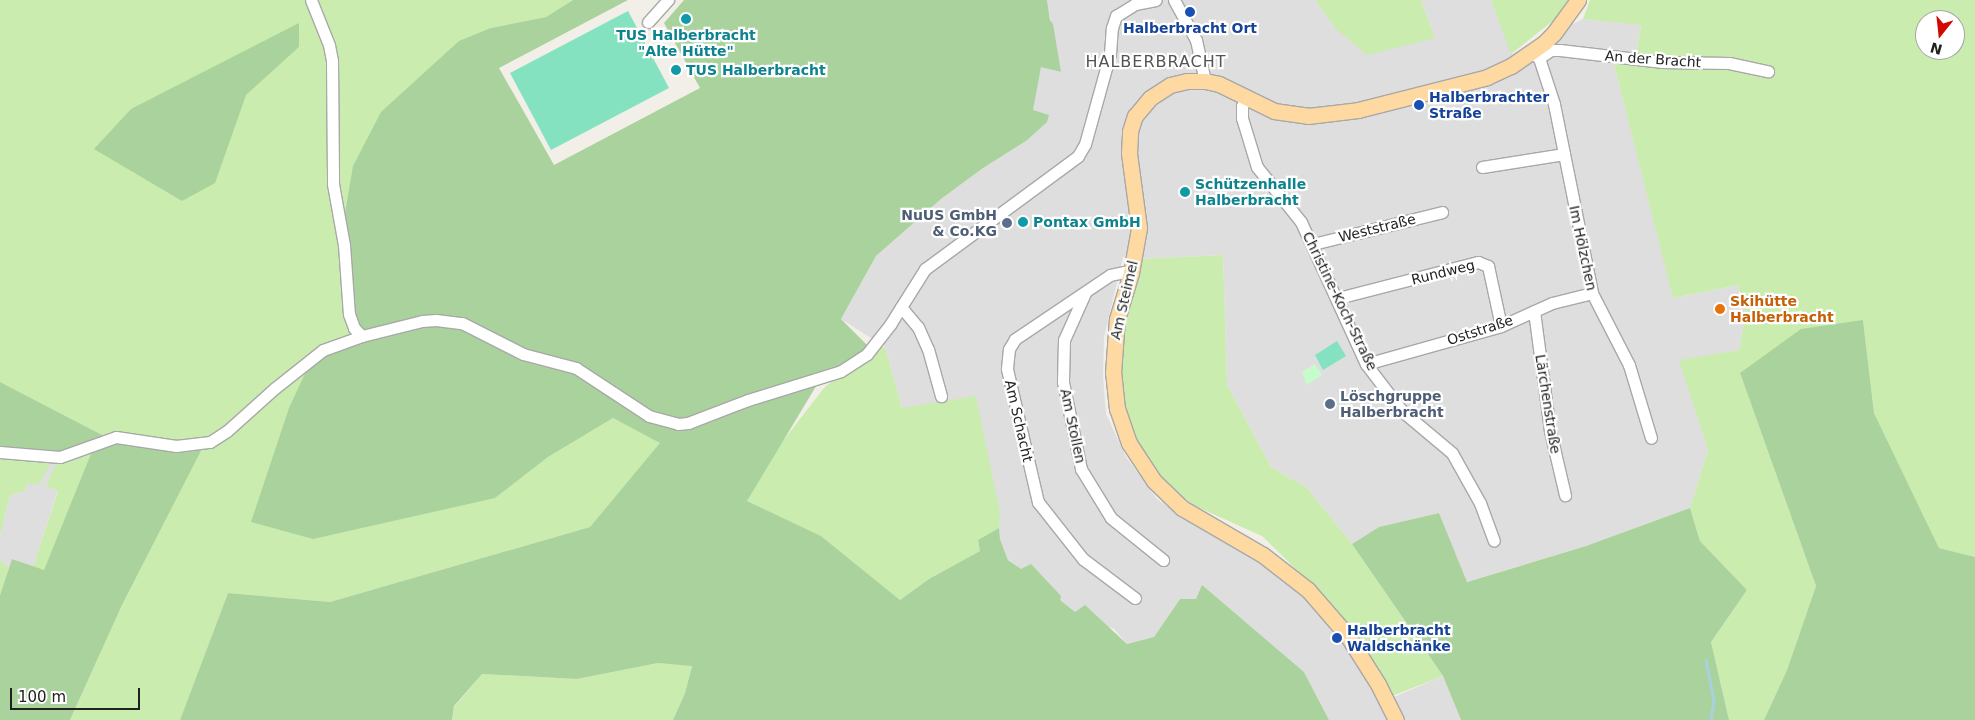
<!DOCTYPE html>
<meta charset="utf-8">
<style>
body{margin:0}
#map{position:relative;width:1975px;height:720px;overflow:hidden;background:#f2efe8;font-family:"DejaVu Sans",sans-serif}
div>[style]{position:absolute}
.residential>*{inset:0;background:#dfdede}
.grass>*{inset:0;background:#caecae}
.forest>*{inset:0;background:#aad29c}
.park>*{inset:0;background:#c6fbcc}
.pitch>*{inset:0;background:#85e2c1}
.stream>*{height:2.5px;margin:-1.25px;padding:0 1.25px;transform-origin:1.25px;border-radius:1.25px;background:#a8d1e0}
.roads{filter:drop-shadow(1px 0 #a8a8a8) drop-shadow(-1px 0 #a8a8a8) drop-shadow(0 1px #a8a8a8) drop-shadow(0 -1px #a8a8a8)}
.minor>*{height:11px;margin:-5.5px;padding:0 5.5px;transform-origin:5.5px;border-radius:5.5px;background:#fff}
.major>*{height:15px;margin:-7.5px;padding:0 7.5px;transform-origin:7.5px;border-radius:7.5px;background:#fed9a1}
.dots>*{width:14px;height:14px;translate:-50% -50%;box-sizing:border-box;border:2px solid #fff;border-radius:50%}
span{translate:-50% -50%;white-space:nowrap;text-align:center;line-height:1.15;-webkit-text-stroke:4.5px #fff;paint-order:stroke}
.transit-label{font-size:14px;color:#164399;font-weight:700}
.left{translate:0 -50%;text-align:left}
.culture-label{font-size:14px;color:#0d838f;font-weight:700}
.street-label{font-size:14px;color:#212121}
.service-label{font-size:14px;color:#4e5e75;font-weight:700}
.right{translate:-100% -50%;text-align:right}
.food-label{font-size:14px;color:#c56008;font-weight:700}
.quarter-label{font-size:16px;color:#545454;letter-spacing:1px}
.north{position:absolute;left:1915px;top:10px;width:50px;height:50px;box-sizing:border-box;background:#fff;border:1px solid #a6a6a6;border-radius:50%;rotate:196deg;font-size:14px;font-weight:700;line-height:20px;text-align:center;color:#212121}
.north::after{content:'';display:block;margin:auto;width:18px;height:22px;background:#d30800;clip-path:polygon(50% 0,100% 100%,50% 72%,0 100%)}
.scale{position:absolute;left:10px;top:688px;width:130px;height:22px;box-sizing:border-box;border:2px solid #212121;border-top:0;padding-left:6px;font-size:15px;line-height:18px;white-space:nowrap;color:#212121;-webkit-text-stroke:4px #fff;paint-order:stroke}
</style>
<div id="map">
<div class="residential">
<i style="clip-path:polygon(1047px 0,1315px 0,1335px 28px,1435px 38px,1421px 0,1491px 0,1512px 54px,1583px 19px,1641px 24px,1634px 65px,1614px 64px,1674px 298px,1738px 285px,1746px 313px,1739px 350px,1680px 361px,1708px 450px,1690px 508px,1586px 546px,1466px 582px,1439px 513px,1379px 527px,1352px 544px,1307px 488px,1271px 467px,1227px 385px,1223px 255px,1141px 259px,1123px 257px,1104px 337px,1103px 376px,1106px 414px,1126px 457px,1157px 499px,1185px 518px,1250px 555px,1306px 596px,1349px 651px,1380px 703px,1443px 676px,1461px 720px,1329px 720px,1304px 672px,1202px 586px,1196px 600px,1180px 599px,1154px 637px,1127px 644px,1114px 629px,1075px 613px,1008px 559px,1000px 539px,999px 528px,902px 408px,885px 347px,841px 319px,876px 256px,941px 199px,983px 168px,1026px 141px,1041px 66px,1060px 72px)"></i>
<i style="clip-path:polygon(51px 462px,58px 462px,46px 486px,58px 490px,33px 567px,13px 559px,9px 568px,0 560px,0 537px,10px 495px,25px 491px,27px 483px)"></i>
</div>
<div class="grass">
<i style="clip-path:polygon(evenodd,0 0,573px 0,546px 17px,491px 28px,495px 498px,548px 457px,613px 418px,661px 443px,590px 527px,330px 602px,228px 593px,180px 720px,70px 720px,122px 605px,202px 449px,190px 452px,154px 448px,106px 437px,0 382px,0 0,299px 23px,299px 47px,246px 94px,299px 23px)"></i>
<i style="clip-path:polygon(1315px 0,1421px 0,1435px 38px,1367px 55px,1335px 28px)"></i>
<i style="clip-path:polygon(1491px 0,1568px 0,1554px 20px,1511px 54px)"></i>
<i style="clip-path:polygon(evenodd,1590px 0,1975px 0,1975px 557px,1939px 548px,1874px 413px,1863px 320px,1740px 373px,1816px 586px,1787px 670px,1764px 720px,1729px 720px,1711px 642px,1747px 590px,1700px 541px,1690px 508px,1708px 450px,1679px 360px,1739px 350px,1746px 313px,1738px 285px,1673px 298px,1614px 64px,1634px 64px,1641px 25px,1583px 19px,1590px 0,1925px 20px,1955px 20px,1955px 50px,1925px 50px,1925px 20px)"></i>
<i style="clip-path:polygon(1223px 255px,1227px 385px,1271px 467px,1307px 488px,1352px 544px,1443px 676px,1392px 696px,1364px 647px,1318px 591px,1262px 536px,1193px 505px,1163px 480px,1137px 441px,1122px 408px,1120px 375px,1123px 320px,1141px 259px)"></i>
<i style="clip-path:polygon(885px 347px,902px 408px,976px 396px,1000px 513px,999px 528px,978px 540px,980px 551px,929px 579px,900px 600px,821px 536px,747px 501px,776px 450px,824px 388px,871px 349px)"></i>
<i style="clip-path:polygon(92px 451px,44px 571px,33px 567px,58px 491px,46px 486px,54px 468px,58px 462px)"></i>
<i style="clip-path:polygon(0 457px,51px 462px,40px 483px,33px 485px,27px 483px,25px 491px,10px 495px,0 537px)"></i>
<i style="clip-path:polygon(0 560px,9px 568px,0 595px)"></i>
<i style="clip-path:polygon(658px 663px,692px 665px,685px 693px,673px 720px,452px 720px,454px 707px,482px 674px,577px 679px)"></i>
</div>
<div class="forest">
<i style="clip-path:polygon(573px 0,628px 0,499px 68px,554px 165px,700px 88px,664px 23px,684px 0,1047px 0,1050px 20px,1053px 24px,1061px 72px,1041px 67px,1033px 110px,1049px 115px,1047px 122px,1026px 141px,983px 168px,941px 199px,876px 256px,841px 319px,871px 349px,818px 383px,747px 501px,821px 536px,900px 600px,929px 579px,980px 551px,978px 540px,999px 528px,1000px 539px,1008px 560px,1021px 569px,1031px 564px,1061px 596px,1060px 600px,1075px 612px,1085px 605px,1127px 644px,1154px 637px,1180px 599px,1196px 599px,1202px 585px,1304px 672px,1329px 720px,673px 720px,685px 693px,692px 666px,658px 663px,577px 679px,482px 674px,454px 706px,452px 720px,180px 720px,228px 593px,330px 602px,590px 527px,660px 443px,613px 418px,548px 457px,495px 498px,313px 539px,251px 522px,289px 408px,309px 365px,326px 353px,352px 345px,346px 310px,344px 219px,353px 166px,381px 112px,459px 41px,491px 28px,546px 17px)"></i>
<i style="clip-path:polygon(299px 23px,299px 47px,246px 95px,215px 183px,182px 201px,94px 149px,131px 109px)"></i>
<i style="clip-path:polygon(1863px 320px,1874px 413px,1939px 548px,1975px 557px,1975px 720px,1764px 720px,1787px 670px,1816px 586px,1740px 373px,1801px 329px)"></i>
<i style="clip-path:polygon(0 382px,106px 437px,59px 453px,0 448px)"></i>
<i style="clip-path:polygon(115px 440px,190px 452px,202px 449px,122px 605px,70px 720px,0 720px,0 595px,12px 559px,44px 570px,92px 451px)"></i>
<i style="clip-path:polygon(1690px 508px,1700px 541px,1747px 590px,1711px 642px,1729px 720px,1461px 720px,1443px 676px,1352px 544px,1379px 527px,1439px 513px,1467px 582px,1586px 546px)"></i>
</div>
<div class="park">
<i style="clip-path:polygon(1315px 364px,1322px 375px,1307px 385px,1302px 372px)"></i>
</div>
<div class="pitch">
<i style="clip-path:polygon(628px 11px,669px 88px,551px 150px,510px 73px)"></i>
<i style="clip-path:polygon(1337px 341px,1346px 356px,1323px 370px,1315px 355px)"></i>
</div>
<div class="stream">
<i style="left:1706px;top:660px;width:42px;rotate:79deg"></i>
<i style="left:1714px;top:701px;width:19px;rotate:99deg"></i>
</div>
<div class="roads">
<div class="minor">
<i style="left:311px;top:0;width:48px;rotate:68.2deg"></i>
<i style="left:329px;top:45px;width:16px;rotate:79deg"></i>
<i style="left:332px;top:61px;width:123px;rotate:89.5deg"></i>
<i style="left:333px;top:184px;width:62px;rotate:79.8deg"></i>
<i style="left:344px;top:245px;width:69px;rotate:85.9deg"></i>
<i style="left:349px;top:314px;width:15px;rotate:70deg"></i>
<i style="left:354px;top:328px;width:11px;rotate:45deg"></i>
<i style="left:1174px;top:0;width:46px;rotate:61.2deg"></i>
<i style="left:1196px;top:40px;width:42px;rotate:77.6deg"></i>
<i style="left:648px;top:22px;width:30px;rotate:-48deg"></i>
<i style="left:1532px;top:53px;width:9px;rotate:36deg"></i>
<i style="left:1539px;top:58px;width:48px;rotate:71.9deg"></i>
<i style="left:1554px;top:104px;width:193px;rotate:78.6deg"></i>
<i style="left:1592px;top:293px;width:81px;rotate:62.8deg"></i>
<i style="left:1629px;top:365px;width:76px;rotate:73.2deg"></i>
<i style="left:1539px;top:58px;width:14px;rotate:-34deg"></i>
<i style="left:1551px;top:50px;width:9px"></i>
<i style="left:1560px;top:50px;width:103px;rotate:6.7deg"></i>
<i style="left:1662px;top:62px;width:67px;rotate:0.9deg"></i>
<i style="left:1729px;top:63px;width:40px;rotate:12deg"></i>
<i style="left:1246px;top:99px;width:8px;rotate:120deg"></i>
<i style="left:1242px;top:106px;width:12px;rotate:90deg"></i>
<i style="left:1242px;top:118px;width:51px;rotate:73deg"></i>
<i style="left:1257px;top:167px;width:70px;rotate:51.3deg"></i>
<i style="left:1301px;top:222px;width:156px;rotate:65.4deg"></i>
<i style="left:1366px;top:364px;width:59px;rotate:52.5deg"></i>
<i style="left:1402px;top:411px;width:65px;rotate:40deg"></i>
<i style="left:1452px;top:453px;width:57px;rotate:60.8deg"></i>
<i style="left:1480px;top:503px;width:40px;rotate:69.8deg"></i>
<i style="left:1482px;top:167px;width:83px;rotate:-9deg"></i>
<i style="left:1313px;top:244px;width:133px;rotate:-13.9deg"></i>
<i style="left:1131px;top:273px;width:7px;rotate:-172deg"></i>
<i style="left:1124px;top:272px;width:14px;rotate:168deg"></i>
<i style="left:1110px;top:275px;width:115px;rotate:146deg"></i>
<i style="left:1015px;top:339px;width:12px;rotate:121deg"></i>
<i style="left:1009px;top:349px;width:20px;rotate:96deg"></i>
<i style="left:1007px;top:369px;width:137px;rotate:76.9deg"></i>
<i style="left:1038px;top:502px;width:73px;rotate:51.7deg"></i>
<i style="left:1083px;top:559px;width:65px;rotate:36.9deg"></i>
<i style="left:1085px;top:293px;width:51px;rotate:114.1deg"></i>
<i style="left:1064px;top:340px;width:42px;rotate:91.4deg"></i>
<i style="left:1063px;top:382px;width:89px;rotate:78.3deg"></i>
<i style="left:1081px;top:469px;width:57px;rotate:58.5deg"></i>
<i style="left:1111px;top:518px;width:67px;rotate:38.9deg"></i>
<i style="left:1338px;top:298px;width:145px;rotate:-14.4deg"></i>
<i style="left:1478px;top:262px;width:11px;rotate:22deg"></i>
<i style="left:1488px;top:266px;width:61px;rotate:77.8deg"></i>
<i style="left:901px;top:307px;width:26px;rotate:50deg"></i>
<i style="left:918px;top:327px;width:24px;rotate:66deg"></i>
<i style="left:928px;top:349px;width:49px;rotate:74.5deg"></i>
<i style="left:1534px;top:311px;width:121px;rotate:82.4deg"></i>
<i style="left:1550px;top:431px;width:66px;rotate:76.8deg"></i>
<i style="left:1366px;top:364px;width:140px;rotate:-15.7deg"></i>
<i style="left:1501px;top:326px;width:56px;rotate:-24.3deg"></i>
<i style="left:1552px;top:303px;width:41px;rotate:-14deg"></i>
<i style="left:0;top:452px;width:60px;rotate:4.8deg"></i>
<i style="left:60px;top:457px;width:59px;rotate:-19.7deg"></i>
<i style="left:116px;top:437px;width:61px;rotate:8.5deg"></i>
<i style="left:176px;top:446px;width:34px;rotate:-7deg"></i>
<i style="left:210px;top:442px;width:20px;rotate:-33deg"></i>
<i style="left:227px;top:431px;width:64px;rotate:-41.9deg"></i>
<i style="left:275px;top:388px;width:61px;rotate:-38.4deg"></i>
<i style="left:323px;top:350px;width:41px;rotate:-19.7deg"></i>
<i style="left:362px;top:336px;width:62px;rotate:-14deg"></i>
<i style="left:422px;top:321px;width:14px;rotate:-4deg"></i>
<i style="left:436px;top:320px;width:26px;rotate:7deg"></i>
<i style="left:462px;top:323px;width:68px;rotate:26.9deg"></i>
<i style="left:523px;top:354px;width:55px;rotate:14.8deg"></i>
<i style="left:576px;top:368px;width:87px;rotate:33.3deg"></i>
<i style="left:649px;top:416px;width:30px;rotate:15deg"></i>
<i style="left:678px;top:424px;width:10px;rotate:-6deg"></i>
<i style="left:688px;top:423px;width:64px;rotate:-21deg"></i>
<i style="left:748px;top:400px;width:97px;rotate:-17.3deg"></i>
<i style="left:841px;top:371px;width:31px;rotate:-33deg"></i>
<i style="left:867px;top:354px;width:39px;rotate:-52deg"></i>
<i style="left:891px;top:323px;width:64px;rotate:-57.8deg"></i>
<i style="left:925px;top:269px;width:190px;rotate:-36.4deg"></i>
<i style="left:1078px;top:156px;width:14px;rotate:-60deg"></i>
<i style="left:1085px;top:144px;width:93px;rotate:-74.5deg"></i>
<i style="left:1110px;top:54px;width:26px;rotate:-86deg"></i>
<i style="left:1112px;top:28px;width:13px;rotate:-72deg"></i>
<i style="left:1116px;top:16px;width:22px;rotate:-32deg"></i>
<i style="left:1135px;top:4px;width:21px;rotate:-11deg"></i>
</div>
<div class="major">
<i style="left:1396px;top:720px;width:40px;rotate:-116.6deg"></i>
<i style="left:1378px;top:684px;width:58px;rotate:-122.3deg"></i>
<i style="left:1347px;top:635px;width:60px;rotate:-130.9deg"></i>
<i style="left:1308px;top:590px;width:57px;rotate:-142.1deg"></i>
<i style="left:1263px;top:555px;width:94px;rotate:-149.9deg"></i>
<i style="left:1182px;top:508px;width:39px;rotate:-136deg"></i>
<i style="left:1154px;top:481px;width:45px;rotate:-123.3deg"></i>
<i style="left:1129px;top:443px;width:36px;rotate:-109deg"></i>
<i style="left:1117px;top:409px;width:36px;rotate:-96deg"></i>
<i style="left:1113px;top:373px;width:54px;rotate:-85.8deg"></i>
<i style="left:1117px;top:319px;width:48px;rotate:-73.1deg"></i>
<i style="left:1131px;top:273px;width:46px;rotate:-79.9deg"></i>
<i style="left:1139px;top:228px;width:76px;rotate:-97.6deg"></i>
<i style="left:1129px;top:153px;width:22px;rotate:-87deg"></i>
<i style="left:1130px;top:131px;width:16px;rotate:-72deg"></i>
<i style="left:1135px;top:116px;width:23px;rotate:-50deg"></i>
<i style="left:1150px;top:98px;width:24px;rotate:-33deg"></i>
<i style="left:1170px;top:85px;width:17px;rotate:-13deg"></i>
<i style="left:1187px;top:81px;width:18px"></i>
<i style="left:1205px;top:81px;width:14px;rotate:12deg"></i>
<i style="left:1219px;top:84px;width:61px;rotate:26.1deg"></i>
<i style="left:1274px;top:111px;width:34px;rotate:8deg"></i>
<i style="left:1308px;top:116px;width:50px;rotate:-6.8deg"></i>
<i style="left:1358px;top:110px;width:133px;rotate:-14.3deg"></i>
<i style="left:1487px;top:77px;width:26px;rotate:-25deg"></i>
<i style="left:1511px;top:66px;width:40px;rotate:-34.9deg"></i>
<i style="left:1544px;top:43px;width:14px;rotate:-45deg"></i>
<i style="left:1554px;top:33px;width:41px;rotate:-54deg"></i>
</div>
</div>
<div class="dots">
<i style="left:1190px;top:12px;background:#1a4fb4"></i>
<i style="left:686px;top:19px;background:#0f9aa8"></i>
<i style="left:676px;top:70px;background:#0f9aa8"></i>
<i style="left:1419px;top:105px;background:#1a4fb4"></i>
<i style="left:1185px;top:192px;background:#0f9aa8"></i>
<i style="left:1023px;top:222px;background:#0f9aa8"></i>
<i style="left:1007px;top:223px;background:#5c6f8a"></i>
<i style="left:1720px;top:309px;background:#e8710a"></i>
<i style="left:1330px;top:404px;background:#5c6f8a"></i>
<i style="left:1337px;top:638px;background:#1a4fb4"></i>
</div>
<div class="transit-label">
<span style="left:1190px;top:28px">Halberbracht Ort</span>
<span class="left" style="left:1429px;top:105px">Halberbrachter<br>Straße</span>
<span class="left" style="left:1347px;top:638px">Halberbracht<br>Waldschänke</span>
</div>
<div class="culture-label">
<span style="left:686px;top:43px">TUS Halberbracht<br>"Alte Hütte"</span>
<span class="left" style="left:686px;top:70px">TUS Halberbracht</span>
<span class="left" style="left:1195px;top:192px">Schützenhalle<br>Halberbracht</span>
<span class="left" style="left:1033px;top:222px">Pontax GmbH</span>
</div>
<div class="street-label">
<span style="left:1653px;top:59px;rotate:4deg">An der Bracht</span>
<span style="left:1377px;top:228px;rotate:-14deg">Weststraße</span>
<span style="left:1583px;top:248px;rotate:78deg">Im Hölzchen</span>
<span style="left:1443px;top:272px;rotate:-14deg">Rundweg</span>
<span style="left:1124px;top:300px;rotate:-77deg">Am Steimel</span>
<span style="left:1340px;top:301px;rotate:64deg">Christine-Koch-Straße</span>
<span style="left:1480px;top:330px;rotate:-18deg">Oststraße</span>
<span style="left:1548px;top:404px;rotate:81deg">Lärchenstraße</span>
<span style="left:1019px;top:421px;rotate:77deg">Am Schacht</span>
<span style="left:1073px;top:426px;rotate:78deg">Am Stollen</span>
</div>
<div class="service-label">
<span class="right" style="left:997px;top:223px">NuUS GmbH<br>&amp; Co.KG</span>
<span class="left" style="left:1340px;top:404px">Löschgruppe<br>Halberbracht</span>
</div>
<div class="food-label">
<span class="left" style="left:1730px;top:309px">Skihütte<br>Halberbracht</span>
</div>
<div class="quarter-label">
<span style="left:1156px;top:62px">HALBERBRACHT</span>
</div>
<div class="north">N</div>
<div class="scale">100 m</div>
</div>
